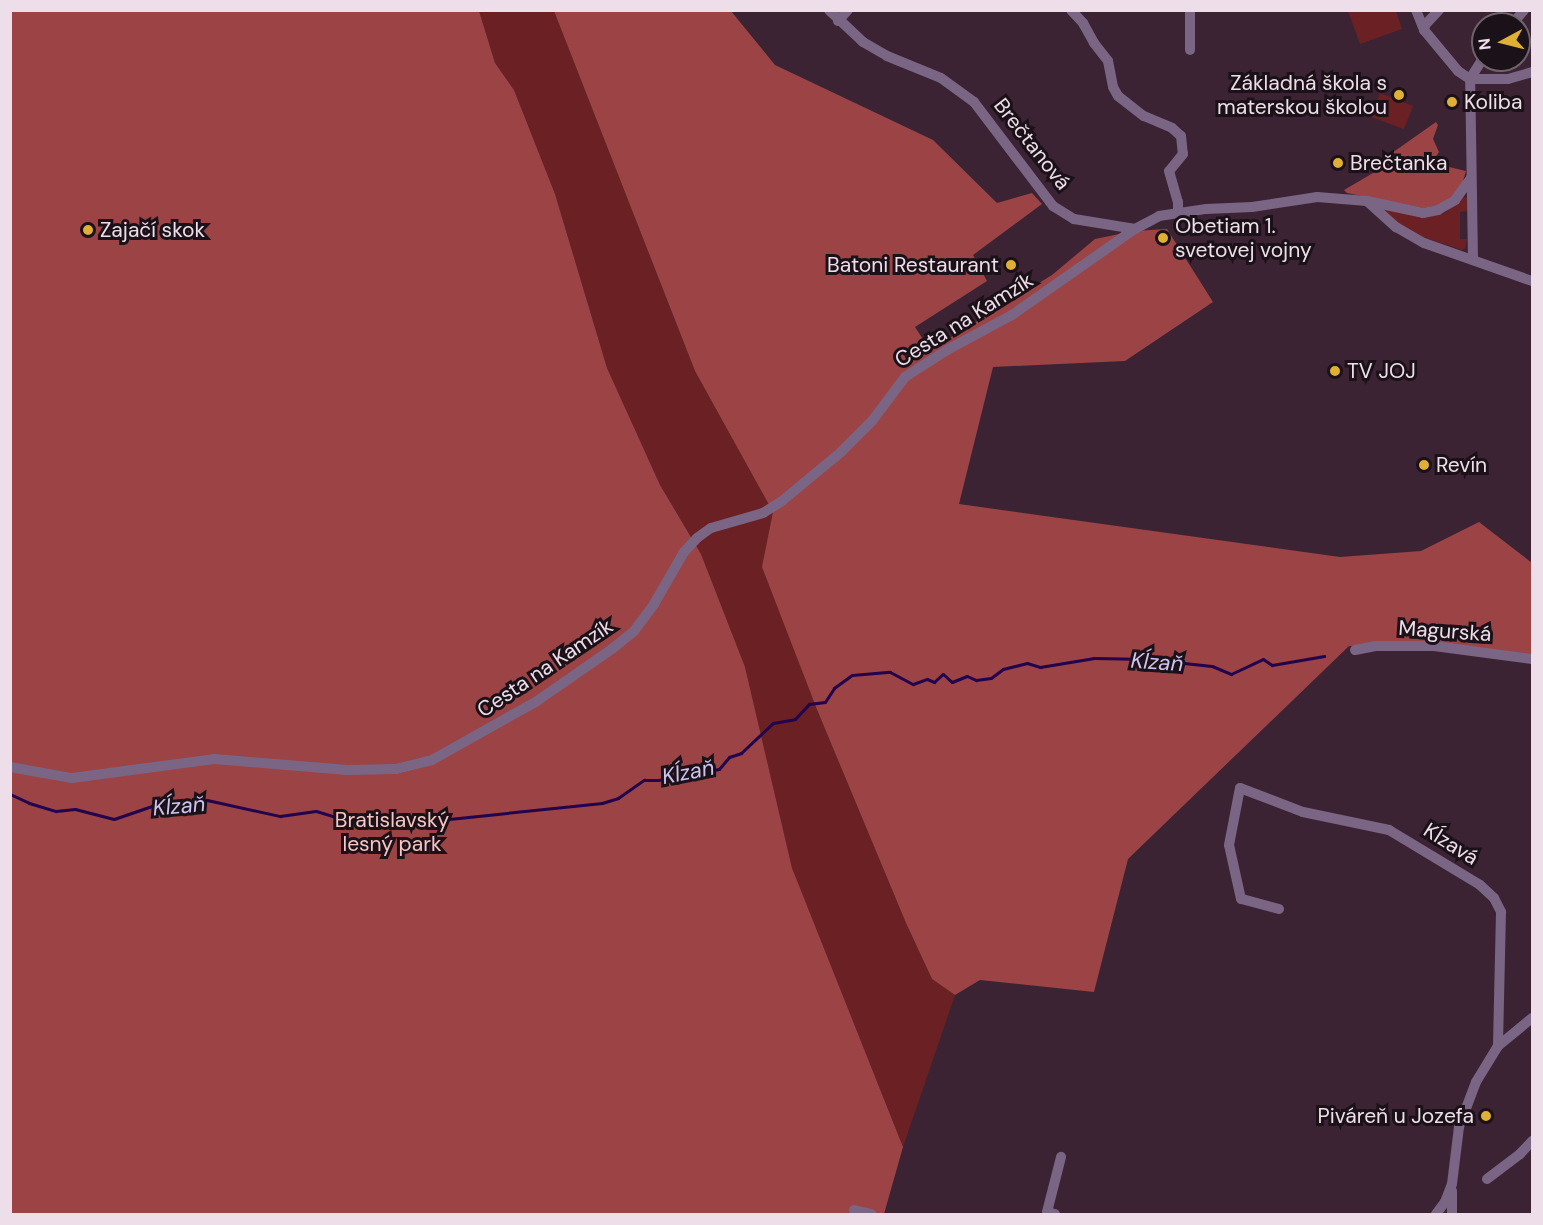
<!DOCTYPE html>
<meta charset="utf-8">
<style>
body{margin:0}
#map{position:relative;width:1543px;height:1225px;overflow:hidden;background:#3b2334;font-family:"DM Sans",sans-serif}
div>[style]{position:absolute}
.green>*{inset:0;background:#6b2124}
.forest>*{inset:0;background:#9c4345}
.stream>*{height:3px;margin:-1.5px;padding:0 1.5px;transform-origin:1.5px;border-radius:1.5px;background:#22034d}
.minor>*{height:10px;margin:-5px;padding:0 5px;transform-origin:5px;border-radius:5px;background:#7b6584}
.dots>*{width:16px;height:16px;translate:-50% -50%;box-sizing:border-box;border:3px solid #1b1118;border-radius:50%}
span{translate:-50% -50%;white-space:nowrap;text-align:center;line-height:1.15;-webkit-text-stroke:6px #1b1118;paint-order:stroke}
.poi-label{font-size:21px;color:#eedee9}
.right{translate:-100% -50%;text-align:right}
.left{translate:0 -50%;text-align:left}
.street-label{font-size:21px;color:#eedee9}
.park-label{font-size:21px;color:#f8c5c2}
.water-label{font-size:22px;color:#cdc5f0;font-style:italic}
.frame{position:absolute;inset:0;border:12px solid #eedee9;pointer-events:none}
.north{position:absolute;left:1471px;top:12px;width:60px;height:60px;box-sizing:border-box;background:#1b1118;border:2px solid #6f636c;border-radius:50%;rotate:263deg;font-size:16px;font-weight:700;line-height:24px;text-align:center;color:#eedee9}
.north::after{content:'';display:block;margin:auto;width:21px;height:27px;background:#dfb034;clip-path:polygon(50% 0,100% 100%,50% 72%,0 100%)}
</style>
<div id="map">
<div class="green">
<i style="clip-path:polygon(479px 11px,554px 11px,695px 371px,773px 512px,818px 712px,906px 923px,932px 979px,955px 995px,903px 1147px,792px 868px,745px 667px,701px 554px,660px 485px,607px 368px,555px 194px,514px 90px,495px 63px)"></i>
<i style="clip-path:polygon(1348px 11px,1396px 11px,1402px 29px,1360px 44px)"></i>
<i style="clip-path:polygon(1380px 93px,1413px 106px,1404px 129px,1371px 117px)"></i>
<i style="clip-path:polygon(1464px 197px,1467px 198px,1468px 211px,1460px 212px,1460px 239px,1467px 239px,1465px 248px,1462px 250px,1411px 233px,1376px 208px,1427px 217px,1445px 213px)"></i>
</div>
<div class="forest">
<i style="clip-path:polygon(10px 11px,479px 11px,495px 63px,514px 90px,555px 194px,607px 368px,660px 485px,701px 554px,745px 667px,792px 868px,903px 1147px,884px 1214px,11px 1214px)"></i>
<i style="clip-path:polygon(554px 11px,731px 11px,775px 65px,933px 140px,997px 203px,1032px 193px,1042px 204px,973px 255px,987px 281px,915px 327px,930px 350px,1052px 275px,1095px 239px,1134px 231px,1167px 229px,1213px 302px,1125px 361px,993px 367px,959px 504px,1340px 557px,1421px 551px,1479px 522px,1532px 563px,1532px 659px,1433px 645px,1349px 646px,1128px 859px,1094px 992px,980px 980px,955px 995px,932px 979px,906px 923px,818px 712px,762px 567px,773px 512px,695px 371px)"></i>
<i style="clip-path:polygon(1436px 122px,1438px 125px,1433px 139px,1439px 152px,1435px 158px,1449px 167px,1466px 171px,1462px 184px,1452px 196px,1440px 205px,1423px 208px,1347px 193px,1344px 190px,1385px 166px,1382px 160px)"></i>
</div>
<div class="stream">
<i style="left:10px;top:794px;width:21px;rotate:25deg"></i>
<i style="left:29px;top:803px;width:28px;rotate:17deg"></i>
<i style="left:56px;top:811px;width:19px;rotate:-6deg"></i>
<i style="left:75px;top:809px;width:40px;rotate:14.4deg"></i>
<i style="left:114px;top:819px;width:40px;rotate:-18.9deg"></i>
<i style="left:152px;top:806px;width:55px;rotate:-6.2deg"></i>
<i style="left:207px;top:800px;width:75px;rotate:12.4deg"></i>
<i style="left:280px;top:816px;width:36px;rotate:-8deg"></i>
<i style="left:316px;top:811px;width:27px;rotate:17deg"></i>
<i style="left:342px;top:819px;width:59px;rotate:8.8deg"></i>
<i style="left:400px;top:828px;width:50px;rotate:-10.4deg"></i>
<i style="left:449px;top:819px;width:154px;rotate:-6deg"></i>
<i style="left:602px;top:803px;width:17px;rotate:-17deg"></i>
<i style="left:618px;top:798px;width:32px;rotate:-35deg"></i>
<i style="left:644px;top:780px;width:14px"></i>
<i style="left:658px;top:780px;width:62px;rotate:-10.2deg"></i>
<i style="left:719px;top:769px;width:16px;rotate:-50deg"></i>
<i style="left:729px;top:757px;width:13px;rotate:-18deg"></i>
<i style="left:741px;top:753px;width:44px;rotate:-43.2deg"></i>
<i style="left:773px;top:723px;width:22px;rotate:-10deg"></i>
<i style="left:795px;top:719px;width:21px;rotate:-47deg"></i>
<i style="left:809px;top:704px;width:16px;rotate:-7deg"></i>
<i style="left:825px;top:702px;width:17px;rotate:-57deg"></i>
<i style="left:834px;top:688px;width:22px;rotate:-36deg"></i>
<i style="left:852px;top:675px;width:38px;rotate:-5deg"></i>
<i style="left:890px;top:672px;width:26px;rotate:28deg"></i>
<i style="left:913px;top:684px;width:15px;rotate:-20deg"></i>
<i style="left:927px;top:679px;width:8px;rotate:23deg"></i>
<i style="left:934px;top:682px;width:12px;rotate:-42deg"></i>
<i style="left:943px;top:674px;width:12px;rotate:42deg"></i>
<i style="left:952px;top:682px;width:16px;rotate:-22deg"></i>
<i style="left:967px;top:676px;width:10px;rotate:24deg"></i>
<i style="left:976px;top:680px;width:15px;rotate:-8deg"></i>
<i style="left:991px;top:678px;width:15px;rotate:-37deg"></i>
<i style="left:1003px;top:669px;width:25px;rotate:-14deg"></i>
<i style="left:1027px;top:663px;width:14px;rotate:17deg"></i>
<i style="left:1040px;top:667px;width:55px;rotate:-9.5deg"></i>
<i style="left:1094px;top:658px;width:53px;rotate:1.1deg"></i>
<i style="left:1147px;top:659px;width:65px;rotate:6.1deg"></i>
<i style="left:1212px;top:666px;width:21px;rotate:23deg"></i>
<i style="left:1231px;top:674px;width:35px;rotate:-25deg"></i>
<i style="left:1263px;top:659px;width:11px;rotate:34deg"></i>
<i style="left:1272px;top:665px;width:53px;rotate:-9.8deg"></i>
</div>
<div class="minor">
<i style="left:829px;top:10px;width:47px;rotate:43.3deg"></i>
<i style="left:863px;top:42px;width:28px;rotate:30deg"></i>
<i style="left:887px;top:56px;width:58px;rotate:22.2deg"></i>
<i style="left:941px;top:78px;width:41px;rotate:36deg"></i>
<i style="left:974px;top:102px;width:131px;rotate:52.8deg"></i>
<i style="left:1053px;top:206px;width:25px;rotate:32deg"></i>
<i style="left:1074px;top:219px;width:62px;rotate:9.3deg"></i>
<i style="left:1071px;top:10px;width:18px;rotate:47deg"></i>
<i style="left:1083px;top:23px;width:23px;rotate:61deg"></i>
<i style="left:1094px;top:43px;width:23px;rotate:52deg"></i>
<i style="left:1108px;top:61px;width:26px;rotate:79deg"></i>
<i style="left:1113px;top:87px;width:10px;rotate:61deg"></i>
<i style="left:1118px;top:96px;width:33px;rotate:38deg"></i>
<i style="left:1144px;top:116px;width:30px;rotate:23deg"></i>
<i style="left:1172px;top:128px;width:12px;rotate:42deg"></i>
<i style="left:1181px;top:136px;width:18px;rotate:84deg"></i>
<i style="left:1183px;top:154px;width:22px;rotate:129deg"></i>
<i style="left:1169px;top:171px;width:32px;rotate:74deg"></i>
<i style="left:1178px;top:202px;width:11px;rotate:90deg"></i>
<i style="left:1416px;top:10px;width:22px;rotate:68deg"></i>
<i style="left:1424px;top:30px;width:53px;rotate:50.3deg"></i>
<i style="left:1458px;top:71px;width:14px;rotate:34deg"></i>
<i style="left:838px;top:21px;width:15px;rotate:-48deg"></i>
<i style="left:1512px;top:24px;width:18px;rotate:-49deg"></i>
<i style="left:1424px;top:30px;width:5px;rotate:-79deg"></i>
<i style="left:1425px;top:25px;width:21px;rotate:-47deg"></i>
<i style="left:1190px;top:50px;width:40px;rotate:-90deg"></i>
<i style="left:1470px;top:79px;width:38px"></i>
<i style="left:1508px;top:79px;width:25px;rotate:-16deg"></i>
<i style="left:1368px;top:202px;width:38px;rotate:42deg"></i>
<i style="left:1396px;top:227px;width:32px;rotate:30deg"></i>
<i style="left:1424px;top:243px;width:114px;rotate:19.4deg"></i>
<i style="left:1473px;top:260px;width:181px;rotate:-90.9deg"></i>
<i style="left:1470px;top:79px;width:25px;rotate:-58deg"></i>
<i style="left:1355px;top:650px;width:21px;rotate:-11deg"></i>
<i style="left:1376px;top:646px;width:58px"></i>
<i style="left:1434px;top:646px;width:99px;rotate:7.6deg"></i>
<i style="left:10px;top:767px;width:63px;rotate:10.1deg"></i>
<i style="left:72px;top:778px;width:143px;rotate:-7.6deg"></i>
<i style="left:214px;top:759px;width:133px;rotate:4.7deg"></i>
<i style="left:347px;top:770px;width:49px;rotate:-1.2deg"></i>
<i style="left:396px;top:769px;width:37px;rotate:-14deg"></i>
<i style="left:432px;top:760px;width:120px;rotate:-29.3deg"></i>
<i style="left:537px;top:701px;width:91px;rotate:-34.7deg"></i>
<i style="left:612px;top:649px;width:28px;rotate:-39deg"></i>
<i style="left:634px;top:631px;width:34px;rotate:-53deg"></i>
<i style="left:654px;top:604px;width:60px;rotate:-60deg"></i>
<i style="left:684px;top:552px;width:19px;rotate:-47deg"></i>
<i style="left:697px;top:538px;width:17px;rotate:-36deg"></i>
<i style="left:711px;top:528px;width:54px;rotate:-16.1deg"></i>
<i style="left:763px;top:513px;width:22px;rotate:-32deg"></i>
<i style="left:782px;top:501px;width:77px;rotate:-39.7deg"></i>
<i style="left:841px;top:452px;width:44px;rotate:-45deg"></i>
<i style="left:872px;top:421px;width:55px;rotate:-53.1deg"></i>
<i style="left:905px;top:377px;width:50px;rotate:-32.7deg"></i>
<i style="left:947px;top:350px;width:74px;rotate:-28.3deg"></i>
<i style="left:1012px;top:315px;width:150px;rotate:-35deg"></i>
<i style="left:1135px;top:229px;width:27px;rotate:-28deg"></i>
<i style="left:1159px;top:216px;width:48px;rotate:-8.5deg"></i>
<i style="left:1206px;top:209px;width:46px;rotate:-2.5deg"></i>
<i style="left:1252px;top:207px;width:66px;rotate:-8.7deg"></i>
<i style="left:1317px;top:197px;width:50px;rotate:4.6deg"></i>
<i style="left:1367px;top:201px;width:57px;rotate:12.1deg"></i>
<i style="left:1423px;top:213px;width:15px;rotate:-11deg"></i>
<i style="left:1438px;top:210px;width:20px;rotate:-30deg"></i>
<i style="left:1455px;top:200px;width:27px;rotate:-54deg"></i>
<i style="left:1279px;top:909px;width:39px;rotate:-165deg"></i>
<i style="left:1241px;top:899px;width:55px;rotate:-102.5deg"></i>
<i style="left:1229px;top:845px;width:58px;rotate:-79.1deg"></i>
<i style="left:1240px;top:788px;width:67px;rotate:20.9deg"></i>
<i style="left:1303px;top:812px;width:88px;rotate:11.8deg"></i>
<i style="left:1389px;top:830px;width:106px;rotate:31.1deg"></i>
<i style="left:1480px;top:885px;width:19px;rotate:43deg"></i>
<i style="left:1494px;top:898px;width:16px;rotate:63deg"></i>
<i style="left:1501px;top:912px;width:134px;rotate:91.3deg"></i>
<i style="left:1487px;top:1179px;width:41px;rotate:-37.1deg"></i>
<i style="left:1520px;top:1154px;width:18px;rotate:-47deg"></i>
<i style="left:1452px;top:1191px;width:23px;rotate:90deg"></i>
<i style="left:854px;top:1210px;width:18px;rotate:13deg"></i>
<i style="left:1055px;top:1214px;width:8px;rotate:-166deg"></i>
<i style="left:1047px;top:1212px;width:57px;rotate:-75.7deg"></i>
<i style="left:1436px;top:1214px;width:15px;rotate:-53deg"></i>
<i style="left:1445px;top:1202px;width:19px;rotate:-69deg"></i>
<i style="left:1452px;top:1184px;width:57px;rotate:-83deg"></i>
<i style="left:1459px;top:1127px;width:48px;rotate:-69.3deg"></i>
<i style="left:1476px;top:1082px;width:42px;rotate:-58.6deg"></i>
<i style="left:1498px;top:1046px;width:44px;rotate:-39.5deg"></i>
</div>
<div class="dots">
<i style="left:1399px;top:95px;background:#dfb034"></i>
<i style="left:1452px;top:102px;background:#dfb034"></i>
<i style="left:1338px;top:163px;background:#dfb034"></i>
<i style="left:88px;top:230px;background:#dfb034"></i>
<i style="left:1163px;top:238px;background:#dfb034"></i>
<i style="left:1011px;top:265px;background:#dfb034"></i>
<i style="left:1335px;top:371px;background:#dfb034"></i>
<i style="left:1424px;top:465px;background:#dfb034"></i>
<i style="left:1486px;top:1116px;background:#dfb034"></i>
</div>
<div class="poi-label">
<span class="right" style="left:1387px;top:95px">Základná škola s<br>materskou školou</span>
<span class="left" style="left:1464px;top:102px">Koliba</span>
<span class="left" style="left:1350px;top:163px">Brečtanka</span>
<span class="left" style="left:1175px;top:238px">Obetiam 1.<br>svetovej vojny</span>
<span class="left" style="left:100px;top:230px">Zajačí skok</span>
<span class="right" style="left:999px;top:265px">Batoni Restaurant</span>
<span class="left" style="left:1347px;top:371px">TV JOJ</span>
<span class="left" style="left:1436px;top:465px">Revín</span>
<span class="right" style="left:1474px;top:1116px">Piváreň u Jozefa</span>
</div>
<div class="street-label">
<span style="left:1032px;top:144px;rotate:52deg">Brečtanová</span>
<span style="left:964px;top:320px;rotate:-32deg">Cesta na Kamzík</span>
<span style="left:1445px;top:631px;rotate:4deg">Magurská</span>
<span style="left:545px;top:668px;rotate:-34deg">Cesta na Kamzík</span>
<span style="left:1451px;top:844px;rotate:32deg">Kĺzavá</span>
</div>
<div class="park-label">
<span style="left:392px;top:832px">Bratislavský<br>lesný park</span>
</div>
<div class="water-label">
<span style="left:1157px;top:662px;rotate:4deg">Kĺzaň</span>
<span style="left:688px;top:772px;rotate:-11deg">Kĺzaň</span>
<span style="left:179px;top:806px;rotate:-5deg">Kĺzaň</span>
</div>
<div class="frame"></div>
<div class="north">N</div>
</div>
